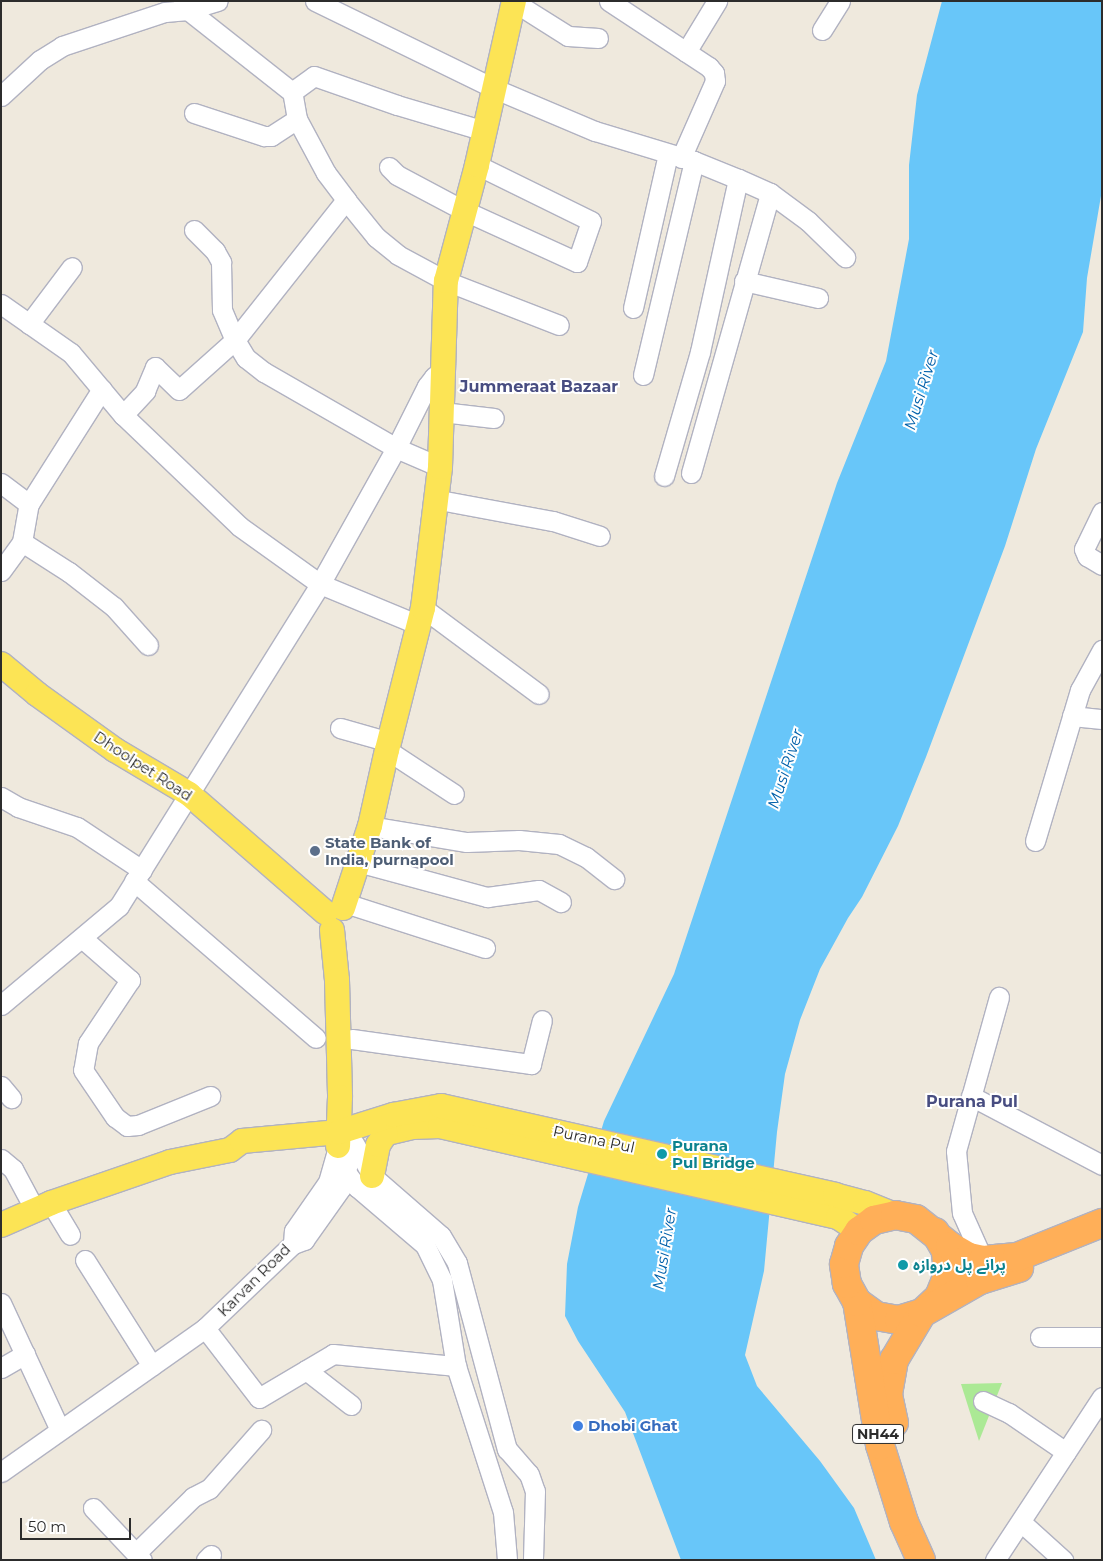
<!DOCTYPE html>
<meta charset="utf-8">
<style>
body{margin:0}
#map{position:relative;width:1103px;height:1561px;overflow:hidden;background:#efe9dd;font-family:Montserrat,"Noto Sans Arabic",sans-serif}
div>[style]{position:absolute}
.green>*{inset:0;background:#abe995}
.water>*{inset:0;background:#68c6f9}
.roads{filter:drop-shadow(1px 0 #b1b2c1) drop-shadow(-1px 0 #b1b2c1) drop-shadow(0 1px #b1b2c1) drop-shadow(0 -1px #b1b2c1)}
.minor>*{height:19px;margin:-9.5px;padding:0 9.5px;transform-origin:9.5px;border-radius:9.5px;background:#fff}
.major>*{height:24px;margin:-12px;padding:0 12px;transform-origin:12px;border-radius:12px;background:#fce455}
.highway>*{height:28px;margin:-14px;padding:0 14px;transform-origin:14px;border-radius:14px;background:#ffaf58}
.dots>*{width:14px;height:14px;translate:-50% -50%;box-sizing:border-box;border:2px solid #fff;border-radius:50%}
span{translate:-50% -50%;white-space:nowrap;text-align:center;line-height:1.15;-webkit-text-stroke:4px #fff;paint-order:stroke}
.shield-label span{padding:1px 4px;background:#fff;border:1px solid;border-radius:4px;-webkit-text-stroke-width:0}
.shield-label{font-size:14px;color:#2c2c2c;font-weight:700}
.street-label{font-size:15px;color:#2c2c2c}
.service-label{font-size:15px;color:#4e5e75;font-weight:700}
.left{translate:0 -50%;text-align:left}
.culture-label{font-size:15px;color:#0d838f;font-weight:700}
.shop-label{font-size:15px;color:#366cbe;font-weight:700}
.neighbourhood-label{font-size:16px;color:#484d81;font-weight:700}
.water-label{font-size:16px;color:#0261aa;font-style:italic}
.frame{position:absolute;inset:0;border:2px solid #2c2c2c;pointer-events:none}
.scale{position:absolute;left:20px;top:1518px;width:111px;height:22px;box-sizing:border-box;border:2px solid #2c2c2c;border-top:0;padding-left:6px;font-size:15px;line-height:18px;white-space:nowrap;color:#2c2c2c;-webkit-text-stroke:4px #fff;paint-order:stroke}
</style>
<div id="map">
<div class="green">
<i style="clip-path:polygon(1002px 1383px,979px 1441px,961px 1384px)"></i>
</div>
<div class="water">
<i style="clip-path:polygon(942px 1px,1102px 1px,1102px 190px,1087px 278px,1083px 332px,1036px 449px,1005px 546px,926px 757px,898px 826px,862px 897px,848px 918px,820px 969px,800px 1020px,785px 1074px,777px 1132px,764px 1271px,745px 1355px,757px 1386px,820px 1461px,854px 1508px,876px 1560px,681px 1560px,625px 1412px,578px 1341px,565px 1316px,567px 1264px,578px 1207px,604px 1121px,674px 974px,837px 483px,886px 361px,909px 239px,909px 165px,917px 95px)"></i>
</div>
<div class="roads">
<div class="minor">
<i style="left:315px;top:1px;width:198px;rotate:26deg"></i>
<i style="left:493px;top:88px;width:111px;rotate:22.9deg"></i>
<i style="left:595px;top:131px;width:103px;rotate:16.9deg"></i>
<i style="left:694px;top:161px;width:48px;rotate:22.2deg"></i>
<i style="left:738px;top:179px;width:177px;rotate:102.4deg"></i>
<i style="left:700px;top:352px;width:129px;rotate:106.2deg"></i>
<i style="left:609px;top:1px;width:120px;rotate:33.4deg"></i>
<i style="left:709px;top:67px;width:8px;rotate:50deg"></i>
<i style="left:714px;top:73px;width:8px;rotate:83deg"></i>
<i style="left:715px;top:81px;width:84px;rotate:113.8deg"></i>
<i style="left:183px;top:2px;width:9px;rotate:58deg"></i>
<i style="left:188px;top:10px;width:132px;rotate:38.3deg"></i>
<i style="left:514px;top:2px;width:64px;rotate:32.2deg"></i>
<i style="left:568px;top:36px;width:30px;rotate:4deg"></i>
<i style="left:822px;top:30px;width:34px;rotate:-58deg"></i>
<i style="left:686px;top:52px;width:60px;rotate:-58.7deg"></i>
<i style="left:1px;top:96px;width:53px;rotate:-42.7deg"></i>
<i style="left:40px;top:60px;width:26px;rotate:-32deg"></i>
<i style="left:62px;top:46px;width:108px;rotate:-18.3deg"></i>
<i style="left:165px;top:12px;width:23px;rotate:-5deg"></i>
<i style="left:188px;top:10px;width:31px;rotate:-17deg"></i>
<i style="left:194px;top:113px;width:74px;rotate:18.2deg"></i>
<i style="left:264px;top:136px;width:7px"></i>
<i style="left:271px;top:136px;width:31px;rotate:-33deg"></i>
<i style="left:297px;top:119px;width:61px;rotate:61.8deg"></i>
<i style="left:326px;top:173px;width:34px;rotate:53deg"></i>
<i style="left:346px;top:200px;width:48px;rotate:51deg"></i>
<i style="left:376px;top:237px;width:28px;rotate:39deg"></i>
<i style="left:398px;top:255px;width:55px;rotate:28.4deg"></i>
<i style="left:446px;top:281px;width:121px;rotate:21.3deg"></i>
<i style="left:297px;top:119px;width:27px;rotate:-100deg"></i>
<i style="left:292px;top:92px;width:27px;rotate:-36deg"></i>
<i style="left:314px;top:76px;width:88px;rotate:19.3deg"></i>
<i style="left:397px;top:105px;width:92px;rotate:16.5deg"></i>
<i style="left:389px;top:167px;width:11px;rotate:45deg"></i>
<i style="left:397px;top:175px;width:77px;rotate:27.9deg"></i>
<i style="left:465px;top:211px;width:123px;rotate:24.5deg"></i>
<i style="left:577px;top:262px;width:43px;rotate:-71.1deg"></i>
<i style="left:591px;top:221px;width:127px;rotate:-153.8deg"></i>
<i style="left:770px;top:193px;width:47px;rotate:36.4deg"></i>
<i style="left:808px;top:221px;width:52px;rotate:44.2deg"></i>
<i style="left:194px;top:230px;width:30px;rotate:45deg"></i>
<i style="left:215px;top:251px;width:13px;rotate:61deg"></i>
<i style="left:221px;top:262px;width:48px;rotate:88.8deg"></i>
<i style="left:222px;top:310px;width:33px;rotate:67deg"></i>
<i style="left:235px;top:340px;width:179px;rotate:-51.6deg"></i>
<i style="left:744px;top:281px;width:76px;rotate:12.9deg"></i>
<i style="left:1px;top:304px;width:85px;rotate:35deg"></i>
<i style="left:71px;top:353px;width:81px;rotate:50deg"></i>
<i style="left:123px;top:415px;width:161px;rotate:43.7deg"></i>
<i style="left:239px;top:526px;width:100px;rotate:35.6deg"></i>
<i style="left:320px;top:584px;width:107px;rotate:22.5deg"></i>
<i style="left:633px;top:308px;width:158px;rotate:-77.2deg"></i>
<i style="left:29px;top:324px;width:71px;rotate:-53deg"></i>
<i style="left:643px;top:375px;width:220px;rotate:-76.6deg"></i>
<i style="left:442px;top:412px;width:52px;rotate:6.6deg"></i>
<i style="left:123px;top:415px;width:33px;rotate:-47deg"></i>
<i style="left:145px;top:391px;width:26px;rotate:-67deg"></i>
<i style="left:155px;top:367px;width:33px;rotate:44deg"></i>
<i style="left:179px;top:390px;width:75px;rotate:-41.8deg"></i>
<i style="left:235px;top:340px;width:21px;rotate:59deg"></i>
<i style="left:246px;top:358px;width:23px;rotate:38deg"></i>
<i style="left:264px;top:372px;width:152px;rotate:29.9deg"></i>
<i style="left:396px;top:448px;width:48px;rotate:23.4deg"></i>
<i style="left:691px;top:473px;width:291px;rotate:-74.2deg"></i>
<i style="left:770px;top:193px;width:35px;rotate:-156deg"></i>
<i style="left:1px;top:483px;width:35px;rotate:37deg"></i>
<i style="left:29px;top:504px;width:136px;rotate:-57.6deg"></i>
<i style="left:434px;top:499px;width:121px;rotate:10.5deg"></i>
<i style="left:553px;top:521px;width:49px;rotate:17.7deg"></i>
<i style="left:1102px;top:512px;width:41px;rotate:115.9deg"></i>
<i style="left:1084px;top:549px;width:8px;rotate:67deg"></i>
<i style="left:1087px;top:556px;width:17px;rotate:31deg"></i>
<i style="left:22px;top:542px;width:56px;rotate:32.6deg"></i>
<i style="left:69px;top:572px;width:57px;rotate:37.9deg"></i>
<i style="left:114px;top:607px;width:51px;rotate:48.2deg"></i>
<i style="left:1px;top:571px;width:36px;rotate:-54deg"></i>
<i style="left:22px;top:542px;width:39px;rotate:-80deg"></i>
<i style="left:423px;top:608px;width:144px;rotate:36.6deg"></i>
<i style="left:1072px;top:716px;width:30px;rotate:6deg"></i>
<i style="left:340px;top:728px;width:51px;rotate:15.9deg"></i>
<i style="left:387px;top:750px;width:80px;rotate:33.3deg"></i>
<i style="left:1px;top:797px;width:20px;rotate:30deg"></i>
<i style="left:18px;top:807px;width:62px;rotate:18.7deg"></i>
<i style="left:77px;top:827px;width:78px;rotate:33.5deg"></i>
<i style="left:370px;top:826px;width:98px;rotate:9.4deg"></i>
<i style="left:467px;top:842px;width:52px;rotate:-2.2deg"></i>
<i style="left:519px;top:840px;width:40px;rotate:5.7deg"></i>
<i style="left:559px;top:844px;width:30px;rotate:26deg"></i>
<i style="left:586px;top:857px;width:36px;rotate:38deg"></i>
<i style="left:1035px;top:841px;width:158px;rotate:-73.4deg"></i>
<i style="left:1080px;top:690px;width:46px;rotate:-61.2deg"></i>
<i style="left:358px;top:862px;width:134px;rotate:15.2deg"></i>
<i style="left:487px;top:897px;width:52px;rotate:-7.7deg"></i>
<i style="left:539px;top:890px;width:25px;rotate:29deg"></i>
<i style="left:134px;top:881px;width:240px;rotate:40.8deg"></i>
<i style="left:345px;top:903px;width:147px;rotate:17.8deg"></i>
<i style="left:82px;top:938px;width:64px;rotate:41.2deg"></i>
<i style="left:130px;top:980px;width:76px;rotate:123.7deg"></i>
<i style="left:88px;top:1043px;width:27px;rotate:100deg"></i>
<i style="left:83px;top:1070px;width:57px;rotate:55.8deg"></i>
<i style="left:115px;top:1117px;width:15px;rotate:37deg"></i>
<i style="left:127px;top:1126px;width:11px;rotate:-5deg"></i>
<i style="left:138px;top:1125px;width:78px;rotate:-21.9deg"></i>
<i style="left:1px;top:1005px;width:154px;rotate:-40deg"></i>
<i style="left:119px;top:906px;width:380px;rotate:-58deg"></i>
<i style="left:320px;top:584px;width:156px;rotate:-60.8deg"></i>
<i style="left:396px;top:448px;width:69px;rotate:-63.4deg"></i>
<i style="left:427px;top:386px;width:11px;rotate:-52deg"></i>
<i style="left:434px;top:377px;width:13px;rotate:-39deg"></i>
<i style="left:352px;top:1039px;width:181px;rotate:8deg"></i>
<i style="left:531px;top:1064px;width:45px;rotate:-76deg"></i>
<i style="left:1px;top:1086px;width:16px;rotate:50deg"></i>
<i style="left:971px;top:1096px;width:148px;rotate:27.8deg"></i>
<i style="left:354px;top:1143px;width:38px;rotate:61deg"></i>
<i style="left:372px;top:1176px;width:91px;rotate:41deg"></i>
<i style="left:441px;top:1236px;width:31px;rotate:59deg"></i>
<i style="left:457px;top:1263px;width:193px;rotate:75deg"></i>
<i style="left:507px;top:1449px;width:33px;rotate:49deg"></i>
<i style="left:529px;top:1474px;width:18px;rotate:71deg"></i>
<i style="left:535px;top:1491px;width:69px;rotate:91.7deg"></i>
<i style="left:338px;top:1147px;width:26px;rotate:72deg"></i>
<i style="left:346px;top:1172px;width:19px;rotate:54deg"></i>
<i style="left:357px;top:1187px;width:89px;rotate:40.5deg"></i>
<i style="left:425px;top:1245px;width:39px;rotate:64deg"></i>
<i style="left:442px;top:1280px;width:87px;rotate:80.8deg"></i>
<i style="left:456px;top:1366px;width:153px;rotate:72.2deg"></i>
<i style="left:503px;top:1512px;width:48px;rotate:85.2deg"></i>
<i style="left:1px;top:1159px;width:16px;rotate:40deg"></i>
<i style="left:13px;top:1169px;width:47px;rotate:61.8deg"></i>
<i style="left:51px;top:1203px;width:37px;rotate:59deg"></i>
<i style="left:293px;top:1244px;width:12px;rotate:-20deg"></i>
<i style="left:304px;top:1240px;width:64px;rotate:-54.6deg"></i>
<i style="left:341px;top:1188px;width:25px;rotate:-74deg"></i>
<i style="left:85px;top:1260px;width:125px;rotate:57.7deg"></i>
<i style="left:983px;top:1260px;width:51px;rotate:-114.1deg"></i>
<i style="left:962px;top:1213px;width:62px;rotate:-95.5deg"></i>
<i style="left:956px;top:1151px;width:160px;rotate:-74.4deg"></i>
<i style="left:1px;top:1303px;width:140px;rotate:65.1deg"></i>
<i style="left:205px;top:1328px;width:88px;rotate:52.4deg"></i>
<i style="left:259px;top:1398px;width:86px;rotate:-30.7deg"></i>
<i style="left:333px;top:1354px;width:124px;rotate:5.6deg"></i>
<i style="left:1040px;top:1337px;width:62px"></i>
<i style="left:1px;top:1368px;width:28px;rotate:-30deg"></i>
<i style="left:306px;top:1370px;width:57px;rotate:37.9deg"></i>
<i style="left:983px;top:1401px;width:29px;rotate:25deg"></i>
<i style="left:1009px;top:1413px;width:69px;rotate:34.4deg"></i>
<i style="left:1px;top:1472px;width:250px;rotate:-35.2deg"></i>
<i style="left:205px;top:1328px;width:122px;rotate:-43.7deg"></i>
<i style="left:293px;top:1244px;width:13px;rotate:-86deg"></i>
<i style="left:294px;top:1231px;width:60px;rotate:-55.2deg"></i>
<i style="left:328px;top:1182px;width:36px;rotate:-74deg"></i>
<i style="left:93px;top:1508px;width:71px;rotate:46.7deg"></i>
<i style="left:1021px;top:1522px;width:57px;rotate:42.1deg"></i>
<i style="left:136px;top:1553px;width:80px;rotate:-44.5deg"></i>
<i style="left:193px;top:1497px;width:18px;rotate:-27deg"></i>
<i style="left:209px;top:1489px;width:79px;rotate:-48.6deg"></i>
<i style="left:206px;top:1560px;width:7px;rotate:-45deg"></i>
<i style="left:995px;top:1560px;width:195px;rotate:-56.7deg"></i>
</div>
<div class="major">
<i style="left:1px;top:664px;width:47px;rotate:39.8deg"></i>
<i style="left:37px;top:694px;width:96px;rotate:35.7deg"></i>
<i style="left:115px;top:750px;width:86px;rotate:30.7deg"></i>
<i style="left:189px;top:794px;width:181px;rotate:41deg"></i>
<i style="left:343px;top:908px;width:86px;rotate:-71.8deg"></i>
<i style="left:370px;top:826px;width:78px;rotate:-77.4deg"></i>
<i style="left:387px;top:750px;width:146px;rotate:-75.8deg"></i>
<i style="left:423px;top:608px;width:142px;rotate:-83.1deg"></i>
<i style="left:440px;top:467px;width:186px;rotate:-88.2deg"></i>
<i style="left:446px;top:281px;width:120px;rotate:-75deg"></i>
<i style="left:477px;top:165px;width:168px;rotate:-77.3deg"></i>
<i style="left:332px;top:930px;width:50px;rotate:84.3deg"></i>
<i style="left:337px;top:980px;width:117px;rotate:88.5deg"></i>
<i style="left:340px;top:1097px;width:49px;rotate:92.3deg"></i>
<i style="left:387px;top:1133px;width:26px;rotate:-13deg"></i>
<i style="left:412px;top:1127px;width:28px;rotate:-2deg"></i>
<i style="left:440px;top:1126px;width:408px;rotate:12.9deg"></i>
<i style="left:838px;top:1217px;width:25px;rotate:34deg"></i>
<i style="left:372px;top:1176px;width:32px;rotate:-79deg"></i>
<i style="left:378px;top:1145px;width:14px;rotate:-56deg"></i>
<i style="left:1px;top:1225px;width:55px;rotate:-23.7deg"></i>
<i style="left:51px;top:1203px;width:126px;rotate:-19deg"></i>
<i style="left:170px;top:1162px;width:61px;rotate:-11.3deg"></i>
<i style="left:230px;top:1150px;width:15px;rotate:-37deg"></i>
<i style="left:242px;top:1141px;width:97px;rotate:-5.3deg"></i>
<i style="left:339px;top:1132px;width:57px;rotate:-17.5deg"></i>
<i style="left:393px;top:1115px;width:49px;rotate:-10.6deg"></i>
<i style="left:441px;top:1106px;width:404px;rotate:12.7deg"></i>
<i style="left:835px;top:1195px;width:31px;rotate:15deg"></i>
<i style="left:865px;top:1203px;width:32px;rotate:22deg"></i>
</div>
<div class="highway">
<i style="left:857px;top:1302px;width:24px;rotate:36deg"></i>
<i style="left:876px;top:1316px;width:23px;rotate:10deg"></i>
<i style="left:899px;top:1320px;width:24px;rotate:-17deg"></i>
<i style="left:922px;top:1313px;width:23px;rotate:-43deg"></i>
<i style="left:939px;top:1297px;width:24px;rotate:-68deg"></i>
<i style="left:948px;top:1275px;width:24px;rotate:-95deg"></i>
<i style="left:946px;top:1251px;width:22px;rotate:-120deg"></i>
<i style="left:894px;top:1423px;width:30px;rotate:-102deg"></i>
<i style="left:888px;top:1394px;width:35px;rotate:-80deg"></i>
<i style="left:894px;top:1360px;width:55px;rotate:-59.2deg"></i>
<i style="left:922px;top:1313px;width:67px;rotate:-29.6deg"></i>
<i style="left:980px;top:1280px;width:41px;rotate:-17.1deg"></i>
<i style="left:921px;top:1560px;width:42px;rotate:-114.1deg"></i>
<i style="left:904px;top:1522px;width:81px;rotate:-107.3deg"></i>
<i style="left:880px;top:1445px;width:145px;rotate:-99.1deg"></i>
<i style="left:857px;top:1302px;width:21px;rotate:-119deg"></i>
<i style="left:847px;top:1284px;width:20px;rotate:-99deg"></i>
<i style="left:844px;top:1264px;width:19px;rotate:-74deg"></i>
<i style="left:849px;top:1246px;width:18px;rotate:-56deg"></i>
<i style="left:859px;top:1231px;width:19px;rotate:-36deg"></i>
<i style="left:874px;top:1220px;width:22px;rotate:-13deg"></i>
<i style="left:895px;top:1215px;width:21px;rotate:11deg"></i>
<i style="left:916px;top:1219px;width:43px;rotate:38.5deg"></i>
<i style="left:950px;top:1246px;width:22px;rotate:30deg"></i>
<i style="left:969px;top:1257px;width:14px;rotate:12deg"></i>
<i style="left:983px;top:1260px;width:34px;rotate:-5deg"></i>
<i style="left:1017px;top:1257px;width:92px;rotate:-21.8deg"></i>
</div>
</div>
<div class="dots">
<i style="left:315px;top:851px;background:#5c6f8a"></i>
<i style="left:662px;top:1154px;background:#0f9aa8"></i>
<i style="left:903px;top:1265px;background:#0f9aa8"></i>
<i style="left:578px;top:1426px;background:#3f7fe0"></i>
</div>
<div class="shield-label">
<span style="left:878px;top:1434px">NH44</span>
</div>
<div class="street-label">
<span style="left:143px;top:766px;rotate:33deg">Dhoolpet Road</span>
<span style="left:594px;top:1139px;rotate:12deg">Purana Pul</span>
<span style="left:254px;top:1280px;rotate:-45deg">Karvan Road</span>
</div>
<div class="service-label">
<span class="left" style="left:325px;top:851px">State Bank of<br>India, purnapool</span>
</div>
<div class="culture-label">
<span class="left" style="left:672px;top:1154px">Purana<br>Pul Bridge</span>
<span class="left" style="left:913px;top:1265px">پرانے پل دروازہ</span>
</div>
<div class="shop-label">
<span class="left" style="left:588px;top:1426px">Dhobi Ghat</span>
</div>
<div class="neighbourhood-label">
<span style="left:539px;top:387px">Jummeraat Bazaar</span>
<span style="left:972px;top:1102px">Purana Pul</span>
</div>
<div class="water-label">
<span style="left:922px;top:390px;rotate:-73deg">Musi River</span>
<span style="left:786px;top:769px;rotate:-72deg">Musi River</span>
<span style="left:665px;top:1249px;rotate:-81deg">Musi River</span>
</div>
<div class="frame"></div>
<div class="scale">50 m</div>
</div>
